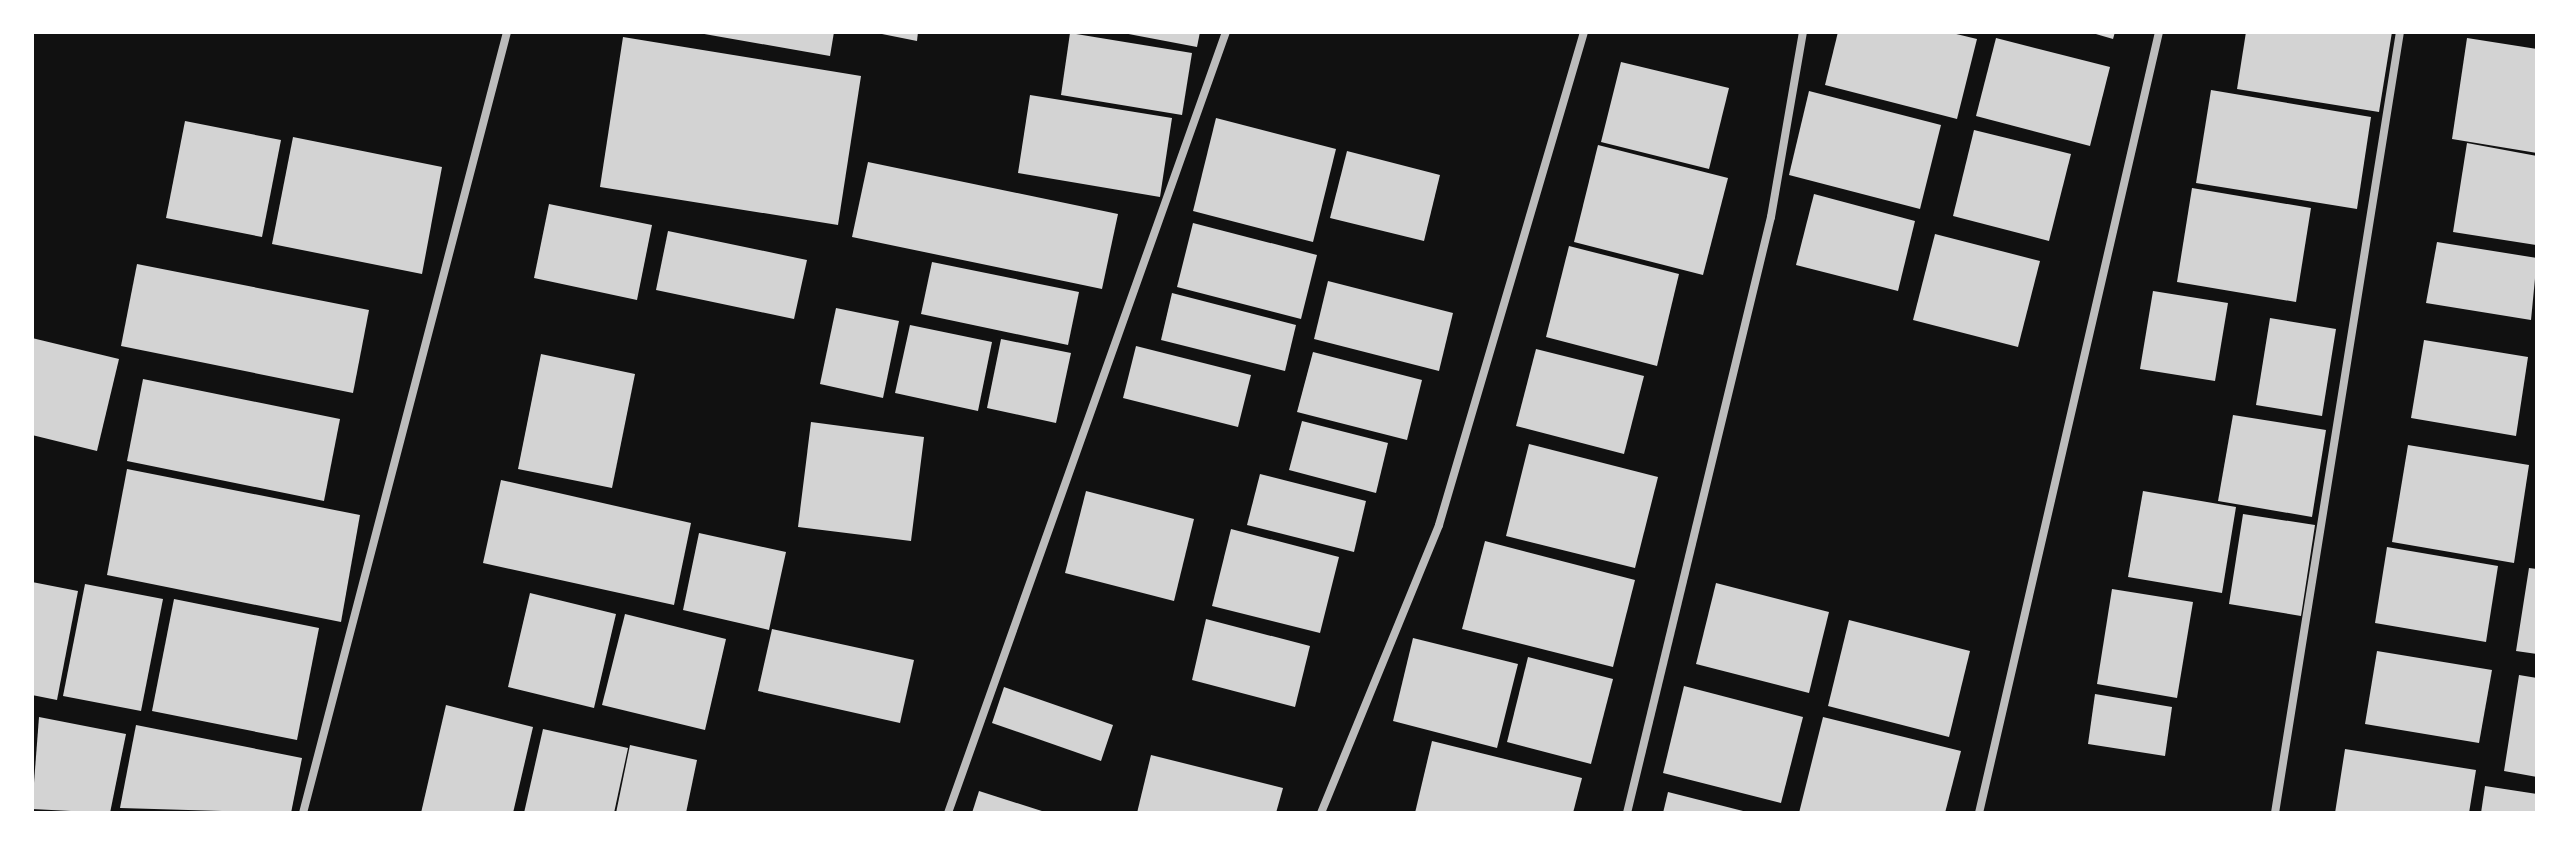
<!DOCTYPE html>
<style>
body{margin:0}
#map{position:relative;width:2569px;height:845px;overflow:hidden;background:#111;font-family:"Roboto Serif",serif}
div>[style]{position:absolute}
.building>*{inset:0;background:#d3d3d3}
.minor>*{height:8px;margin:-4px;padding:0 4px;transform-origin:4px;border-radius:4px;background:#bcbcbc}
span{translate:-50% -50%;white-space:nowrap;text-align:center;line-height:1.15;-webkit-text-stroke:8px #fff;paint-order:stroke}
.frame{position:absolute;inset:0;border:34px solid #fff;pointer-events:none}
</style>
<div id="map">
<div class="building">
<i style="clip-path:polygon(693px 32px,834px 32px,830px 56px)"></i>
<i style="clip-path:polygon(872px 32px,918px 32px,917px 41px)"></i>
<i style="clip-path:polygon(1118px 32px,1200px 32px,1197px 47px)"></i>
<i style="clip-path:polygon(1838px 32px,1948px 32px,1977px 39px,1957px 119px,1825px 85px)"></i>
<i style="clip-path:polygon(2089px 32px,2115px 32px,2113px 39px)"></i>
<i style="clip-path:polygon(2246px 32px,2392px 32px,2379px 112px,2237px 89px)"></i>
<i style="clip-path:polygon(1070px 33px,1192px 53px,1182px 115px,1061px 95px)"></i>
<i style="clip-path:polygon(623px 37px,861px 76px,838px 225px,600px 187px)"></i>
<i style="clip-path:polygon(1996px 38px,2110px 67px,2090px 146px,1976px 116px)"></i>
<i style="clip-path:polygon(2467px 38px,2537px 49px,2537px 153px,2452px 139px)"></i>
<i style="clip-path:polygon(1621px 62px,1729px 88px,1709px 169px,1601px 142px)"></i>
<i style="clip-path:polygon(2211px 90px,2371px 117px,2357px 209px,2196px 183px)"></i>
<i style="clip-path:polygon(1809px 91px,1941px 125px,1920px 209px,1789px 175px)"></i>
<i style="clip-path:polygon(1030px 95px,1172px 118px,1160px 197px,1018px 173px)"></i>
<i style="clip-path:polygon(1216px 118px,1336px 149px,1313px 242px,1193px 211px)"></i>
<i style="clip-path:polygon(185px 121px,281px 140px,262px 237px,166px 218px)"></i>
<i style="clip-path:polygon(1974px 130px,2071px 154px,2049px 241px,1953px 216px)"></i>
<i style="clip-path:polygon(293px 137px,442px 167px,422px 274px,272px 244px)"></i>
<i style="clip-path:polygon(2467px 143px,2537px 156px,2536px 245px,2453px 232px)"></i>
<i style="clip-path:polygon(1598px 145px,1728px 178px,1703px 275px,1574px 242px)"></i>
<i style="clip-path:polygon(1347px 151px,1440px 175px,1424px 241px,1330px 218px)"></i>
<i style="clip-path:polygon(868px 162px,1118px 214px,1102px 289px,852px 237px)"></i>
<i style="clip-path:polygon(2192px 188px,2311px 208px,2296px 302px,2177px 282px)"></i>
<i style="clip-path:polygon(1814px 194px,1915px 221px,1898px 291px,1796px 265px)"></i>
<i style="clip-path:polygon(549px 204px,652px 225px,637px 300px,534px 278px)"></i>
<i style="clip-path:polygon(1193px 223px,1317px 255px,1301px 319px,1177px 287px)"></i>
<i style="clip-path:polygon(668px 231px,807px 260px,794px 319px,656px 290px)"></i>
<i style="clip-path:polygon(1935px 234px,2040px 261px,2018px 347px,1913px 320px)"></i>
<i style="clip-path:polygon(2437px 242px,2537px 258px,2531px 320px,2426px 303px)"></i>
<i style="clip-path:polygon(1569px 246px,1679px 274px,1657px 366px,1546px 337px)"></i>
<i style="clip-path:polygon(932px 262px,1079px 292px,1068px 345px,921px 314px)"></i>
<i style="clip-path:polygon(137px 264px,369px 310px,353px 393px,121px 346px)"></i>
<i style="clip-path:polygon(1328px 281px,1453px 313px,1439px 371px,1314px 339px)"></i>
<i style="clip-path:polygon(2153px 291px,2228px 303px,2215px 381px,2140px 369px)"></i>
<i style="clip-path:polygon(1172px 293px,1296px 325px,1285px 371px,1161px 340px)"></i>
<i style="clip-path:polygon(836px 308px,899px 321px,883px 398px,820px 384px)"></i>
<i style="clip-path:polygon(2270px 318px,2336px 329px,2322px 416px,2256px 405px)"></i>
<i style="clip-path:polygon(910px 325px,992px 342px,978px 411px,895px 393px)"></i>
<i style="clip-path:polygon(32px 338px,119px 359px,97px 451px,32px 435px)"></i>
<i style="clip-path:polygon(1001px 339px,1071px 353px,1056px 423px,987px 408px)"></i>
<i style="clip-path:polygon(2424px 340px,2528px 357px,2516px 436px,2411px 418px)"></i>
<i style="clip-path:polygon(1136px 346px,1251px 375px,1238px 427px,1123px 398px)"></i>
<i style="clip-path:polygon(1536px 349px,1644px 376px,1624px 454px,1516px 426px)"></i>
<i style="clip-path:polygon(1313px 352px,1422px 380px,1407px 440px,1297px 412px)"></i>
<i style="clip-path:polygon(541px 354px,635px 374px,612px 488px,518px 469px)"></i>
<i style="clip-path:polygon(143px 379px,340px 419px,324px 501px,127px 461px)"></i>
<i style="clip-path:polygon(2233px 415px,2326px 430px,2312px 517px,2218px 501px)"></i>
<i style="clip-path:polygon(1302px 421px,1388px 443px,1376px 493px,1289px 470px)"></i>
<i style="clip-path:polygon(811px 422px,924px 437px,911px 541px,798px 527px)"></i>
<i style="clip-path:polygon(1529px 444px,1658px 477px,1635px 568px,1506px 536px)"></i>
<i style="clip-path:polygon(2408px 445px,2529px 465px,2514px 563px,2392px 542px)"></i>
<i style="clip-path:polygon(127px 469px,360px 515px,341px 622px,107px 575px)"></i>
<i style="clip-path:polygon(1260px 474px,1366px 501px,1354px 552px,1247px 525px)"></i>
<i style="clip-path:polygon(501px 480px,691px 523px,674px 605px,483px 563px)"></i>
<i style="clip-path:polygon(1086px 491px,1194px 519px,1174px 601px,1065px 573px)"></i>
<i style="clip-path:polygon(2143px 491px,2236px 507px,2222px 593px,2128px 577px)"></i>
<i style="clip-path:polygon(2243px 514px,2315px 525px,2301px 616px,2229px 604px)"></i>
<i style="clip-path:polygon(1231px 529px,1339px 557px,1320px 633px,1212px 606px)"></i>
<i style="clip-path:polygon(699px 533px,786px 552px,769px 630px,683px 610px)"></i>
<i style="clip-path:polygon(1485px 541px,1635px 580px,1613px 667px,1462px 629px)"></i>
<i style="clip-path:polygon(2387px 547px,2498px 566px,2486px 642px,2375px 623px)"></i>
<i style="clip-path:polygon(2529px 568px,2537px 569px,2537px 654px,2516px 651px)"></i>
<i style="clip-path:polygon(32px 582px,78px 591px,57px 700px,32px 695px)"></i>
<i style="clip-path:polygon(1716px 583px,1829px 612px,1809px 693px,1696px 664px)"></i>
<i style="clip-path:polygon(85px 584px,163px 599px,141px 711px,63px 696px)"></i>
<i style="clip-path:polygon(2112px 589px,2193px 602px,2177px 698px,2097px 684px)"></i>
<i style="clip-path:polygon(530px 593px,616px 614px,594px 708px,508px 687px)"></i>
<i style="clip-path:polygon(174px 599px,319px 628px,297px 740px,152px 711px)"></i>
<i style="clip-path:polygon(625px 614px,726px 639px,705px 730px,602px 705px)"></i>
<i style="clip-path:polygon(1206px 619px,1310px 646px,1295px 707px,1192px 680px)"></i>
<i style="clip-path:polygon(1849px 620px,1970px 651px,1949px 737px,1828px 706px)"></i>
<i style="clip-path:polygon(772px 629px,914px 660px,900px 723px,758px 691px)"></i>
<i style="clip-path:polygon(1413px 638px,1518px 664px,1497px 748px,1393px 721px)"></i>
<i style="clip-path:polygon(2377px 651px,2492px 670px,2479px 743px,2365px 724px)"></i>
<i style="clip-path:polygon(1528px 657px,1613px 679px,1591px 764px,1507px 742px)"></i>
<i style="clip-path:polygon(2519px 675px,2537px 678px,2537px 777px,2504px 771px)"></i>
<i style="clip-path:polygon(1684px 686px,1803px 717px,1781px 803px,1663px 773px)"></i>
<i style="clip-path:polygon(1004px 687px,1113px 725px,1101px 761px,992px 723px)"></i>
<i style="clip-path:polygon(2095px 694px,2172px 707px,2165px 756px,2088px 744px)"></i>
<i style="clip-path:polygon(446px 705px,533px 727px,513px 813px,421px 813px)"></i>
<i style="clip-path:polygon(39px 717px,126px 734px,110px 813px,32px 809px)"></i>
<i style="clip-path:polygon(1823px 717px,1961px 751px,1945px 813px,1799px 813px)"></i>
<i style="clip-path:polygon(136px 725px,302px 758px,291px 813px,120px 808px)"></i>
<i style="clip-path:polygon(543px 729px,628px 748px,614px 813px,524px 813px)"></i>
<i style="clip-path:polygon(1432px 741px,1582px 778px,1573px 813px,1415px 813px)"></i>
<i style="clip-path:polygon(630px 745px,697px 760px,686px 813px,616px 813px)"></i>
<i style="clip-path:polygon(2345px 749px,2476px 770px,2469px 813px,2335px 813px)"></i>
<i style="clip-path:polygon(1151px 755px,1283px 788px,1276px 813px,1137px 813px)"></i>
<i style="clip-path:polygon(2485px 786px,2537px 794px,2537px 813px,2481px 813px)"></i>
<i style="clip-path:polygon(979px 791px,1045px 812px,1045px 813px,972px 813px)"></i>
<i style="clip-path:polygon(1668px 792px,1747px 812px,1747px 813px,1663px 813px)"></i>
</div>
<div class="minor">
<i style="left:303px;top:813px;width:807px;rotate:-75.36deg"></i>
<i style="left:948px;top:813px;width:829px;rotate:-70.41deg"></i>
<i style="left:1321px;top:813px;width:311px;rotate:-67.7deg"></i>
<i style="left:1439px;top:525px;width:514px;rotate:-73.61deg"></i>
<i style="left:1627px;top:813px;width:613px;rotate:-76.42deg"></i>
<i style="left:1771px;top:217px;width:188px;rotate:-80.2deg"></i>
<i style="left:1979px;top:813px;width:801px;rotate:-77.02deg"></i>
<i style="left:2275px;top:813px;width:791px;rotate:-80.91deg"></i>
</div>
<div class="frame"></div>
</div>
